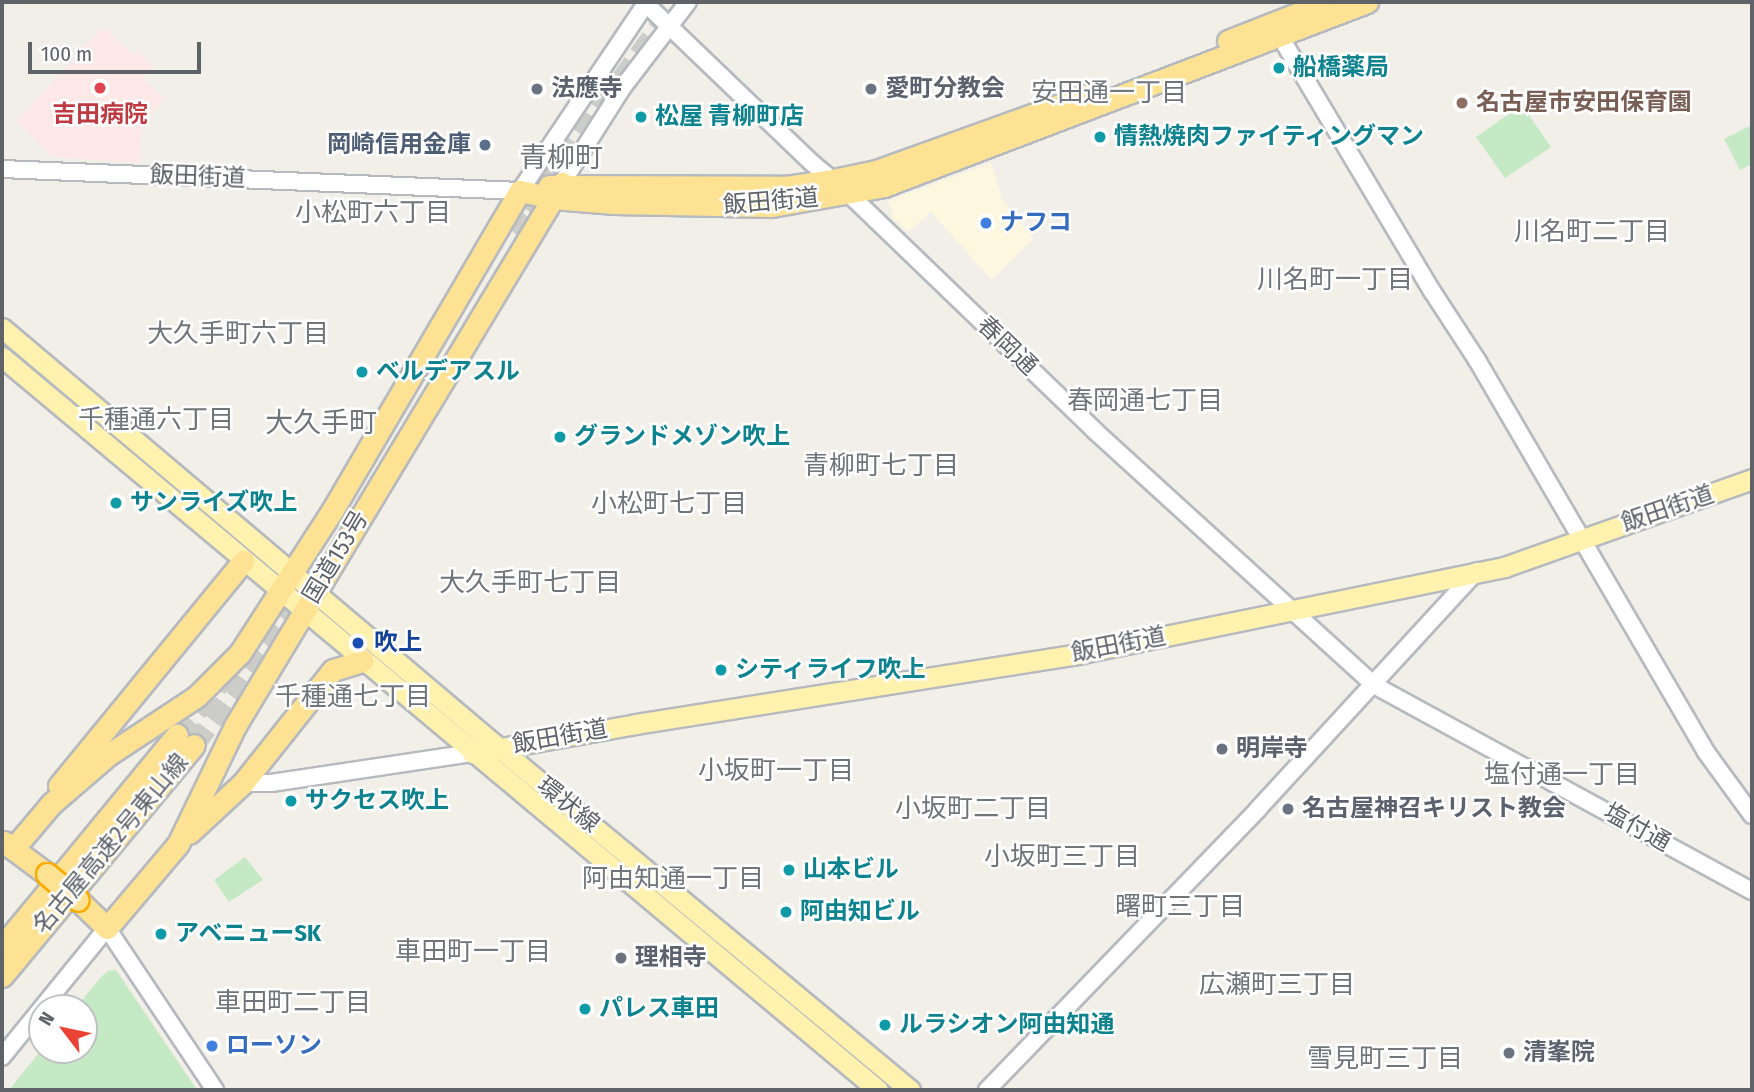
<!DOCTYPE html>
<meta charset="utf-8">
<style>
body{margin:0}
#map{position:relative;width:1754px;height:1092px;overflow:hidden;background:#f1efe8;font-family:"Fira Sans Condensed","Noto Sans JP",sans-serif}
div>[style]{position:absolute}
.commercial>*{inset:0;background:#fef7e0}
.medical>*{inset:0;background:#fce8e6}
.green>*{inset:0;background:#c5e8c5}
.highway-tunnel>*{height:21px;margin-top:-10.5px;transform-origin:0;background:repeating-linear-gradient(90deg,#ccccc8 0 21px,transparent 0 31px)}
.roads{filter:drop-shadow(2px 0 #b6babf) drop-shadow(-2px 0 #b6babf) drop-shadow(0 2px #b6babf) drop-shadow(0 -2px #b6babf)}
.secondary>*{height:16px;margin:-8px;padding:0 8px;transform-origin:8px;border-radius:8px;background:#fff}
.primary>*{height:19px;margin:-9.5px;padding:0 9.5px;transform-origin:9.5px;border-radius:9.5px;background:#fff2af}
.highway>*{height:21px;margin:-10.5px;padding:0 10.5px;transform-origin:10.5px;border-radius:10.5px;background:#fde293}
.bridges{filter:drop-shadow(2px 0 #f9ab00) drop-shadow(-2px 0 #f9ab00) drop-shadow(0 2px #f9ab00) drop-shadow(0 -2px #f9ab00)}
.highway-bridge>*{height:21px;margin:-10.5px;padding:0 10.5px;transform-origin:10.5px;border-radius:10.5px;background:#fde293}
.dots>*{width:19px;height:19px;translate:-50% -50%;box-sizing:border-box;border:4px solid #fff;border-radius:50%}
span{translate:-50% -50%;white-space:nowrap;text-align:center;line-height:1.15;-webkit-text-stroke:5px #fff;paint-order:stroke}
.culture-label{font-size:24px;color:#0d838f;font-weight:700}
.left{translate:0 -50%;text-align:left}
.worship-label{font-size:24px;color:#5b616d;font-weight:700}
.education-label{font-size:24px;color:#785e54;font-weight:700}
.health-label{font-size:24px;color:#be3a42;font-weight:700}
.service-label{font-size:24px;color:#4e5e75;font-weight:700}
.right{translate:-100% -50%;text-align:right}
.street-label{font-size:24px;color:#5f6368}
.shop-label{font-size:24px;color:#366cbe;font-weight:700}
.transit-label{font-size:24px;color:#164399;font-weight:700}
.neighbourhood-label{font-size:26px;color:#70757a}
.quarter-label{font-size:28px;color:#70757a}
.frame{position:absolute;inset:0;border:4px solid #5f6368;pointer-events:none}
.north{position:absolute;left:28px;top:994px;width:70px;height:70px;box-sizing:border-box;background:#fff;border:2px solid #bfc1c3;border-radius:50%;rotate:302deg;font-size:19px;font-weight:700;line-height:28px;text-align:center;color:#5f6368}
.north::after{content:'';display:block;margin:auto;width:24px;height:32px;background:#ea4335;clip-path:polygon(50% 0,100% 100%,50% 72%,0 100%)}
.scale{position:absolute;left:28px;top:42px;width:173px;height:32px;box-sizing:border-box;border:4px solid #5f6368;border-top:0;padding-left:9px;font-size:21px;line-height:24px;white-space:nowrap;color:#5f6368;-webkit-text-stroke:5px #fff;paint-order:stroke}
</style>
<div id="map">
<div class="commercial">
<i style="clip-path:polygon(991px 163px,1003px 201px,1033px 238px,992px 280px,931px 212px,908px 232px,891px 216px,893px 212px,887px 201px)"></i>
</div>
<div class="medical">
<i style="clip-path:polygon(103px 27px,133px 55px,138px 51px,154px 67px,143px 78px,165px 98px,142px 124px,140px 163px,51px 157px,16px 121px)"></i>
</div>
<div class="green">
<i style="clip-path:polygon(1522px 105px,1551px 147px,1505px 178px,1476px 137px)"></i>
<i style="clip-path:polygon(1752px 125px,1752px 164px,1740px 170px,1724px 139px)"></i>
<i style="clip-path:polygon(245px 857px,263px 880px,229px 902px,214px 880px)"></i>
<i style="clip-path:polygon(116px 970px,197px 1090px,9px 1090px,42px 1049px,84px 1050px,84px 1008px,76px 1008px,101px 977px,108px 971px)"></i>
</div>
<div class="highway-tunnel">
<i style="left:621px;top:80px;width:96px;rotate:-54.3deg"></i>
<i style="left:523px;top:207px;width:140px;rotate:-57.6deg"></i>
<i style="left:515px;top:233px;width:45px;rotate:-47.7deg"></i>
<i style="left:177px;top:735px;width:65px;rotate:-50.6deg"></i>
<i style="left:194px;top:745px;width:185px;rotate:-54deg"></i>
</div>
<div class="roads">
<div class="secondary">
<i style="left:644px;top:2px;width:233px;rotate:43.8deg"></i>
<i style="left:812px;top:163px;width:48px;rotate:40deg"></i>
<i style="left:849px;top:194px;width:342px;rotate:43.9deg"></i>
<i style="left:1095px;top:431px;width:377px;rotate:42.3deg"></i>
<i style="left:1374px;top:685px;width:430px;rotate:28.6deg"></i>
<i style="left:1275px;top:28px;width:306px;rotate:59.2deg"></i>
<i style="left:1432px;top:291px;width:82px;rotate:56.9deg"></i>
<i style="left:1477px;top:360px;width:454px;rotate:59.7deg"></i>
<i style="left:1706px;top:752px;width:78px;rotate:53.9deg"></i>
<i style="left:2px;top:169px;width:518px;rotate:2.43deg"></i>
<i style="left:520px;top:191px;width:228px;rotate:-56.1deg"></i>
<i style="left:562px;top:183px;width:114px;rotate:-57.6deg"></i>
<i style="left:623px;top:87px;width:107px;rotate:-52.6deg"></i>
<i style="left:243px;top:783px;width:28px"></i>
<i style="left:271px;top:783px;width:203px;rotate:-8.5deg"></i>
<i style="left:2px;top:1057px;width:166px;rotate:-50.9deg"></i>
<i style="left:107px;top:928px;width:195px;rotate:56.3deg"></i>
<i style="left:987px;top:1090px;width:390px;rotate:-46deg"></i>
<i style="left:1258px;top:809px;width:323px;rotate:-47.4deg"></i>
</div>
<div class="primary">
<i style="left:2px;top:328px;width:651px;rotate:40.2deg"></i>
<i style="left:499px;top:748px;width:535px;rotate:39.76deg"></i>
<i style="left:2px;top:357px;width:1142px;rotate:39.92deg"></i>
<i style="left:472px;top:753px;width:167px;rotate:-10deg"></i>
<i style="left:636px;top:724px;width:452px;rotate:-9deg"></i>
<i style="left:1082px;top:653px;width:431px;rotate:-11.5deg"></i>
<i style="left:1504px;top:567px;width:263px;rotate:-19.5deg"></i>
</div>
<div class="highway">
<i style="left:1228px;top:41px;width:101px;rotate:-21.5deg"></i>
<i style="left:549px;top:186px;width:237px;rotate:0.2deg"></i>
<i style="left:786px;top:187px;width:48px;rotate:-8.5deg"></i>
<i style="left:833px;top:180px;width:44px;rotate:-11.8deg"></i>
<i style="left:876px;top:171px;width:224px;rotate:-19.8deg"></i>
<i style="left:520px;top:191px;width:34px;rotate:12deg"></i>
<i style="left:553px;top:198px;width:61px;rotate:4.7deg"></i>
<i style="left:614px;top:203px;width:157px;rotate:1.1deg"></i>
<i style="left:771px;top:206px;width:115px;rotate:-10deg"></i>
<i style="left:884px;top:186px;width:517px;rotate:-20.85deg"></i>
<i style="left:59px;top:786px;width:291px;rotate:-50.7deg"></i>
<i style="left:189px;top:833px;width:74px;rotate:-42.8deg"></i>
<i style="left:243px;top:783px;width:144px;rotate:-51.5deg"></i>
<i style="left:333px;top:670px;width:31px;rotate:-17deg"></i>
<i style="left:4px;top:842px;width:54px;rotate:36.7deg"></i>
<i style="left:13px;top:849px;width:59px;rotate:-49.8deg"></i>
<i style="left:51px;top:804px;width:75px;rotate:-40.7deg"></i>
<i style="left:108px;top:755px;width:107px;rotate:-33.5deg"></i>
<i style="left:197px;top:696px;width:61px;rotate:-45deg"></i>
<i style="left:240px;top:653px;width:169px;rotate:-57.1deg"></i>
<i style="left:332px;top:511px;width:371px;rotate:-59.6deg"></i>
<i style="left:78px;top:900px;width:40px;rotate:44deg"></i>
<i style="left:107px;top:928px;width:110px;rotate:-49.8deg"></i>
<i style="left:178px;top:844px;width:131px;rotate:-64.2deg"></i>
<i style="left:235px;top:726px;width:634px;rotate:-58.94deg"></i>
<i style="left:2px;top:947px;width:275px;rotate:-50.5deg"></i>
<i style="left:2px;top:976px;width:300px;rotate:-50.3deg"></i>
</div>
</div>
<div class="bridges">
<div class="highway-bridge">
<i style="left:47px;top:874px;width:40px;rotate:40deg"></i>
</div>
</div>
<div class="dots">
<i style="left:1279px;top:68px;background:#0f9aa8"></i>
<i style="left:100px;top:88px;background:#e0444e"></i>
<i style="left:537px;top:89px;background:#6b7280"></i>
<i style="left:871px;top:89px;background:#6b7280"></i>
<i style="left:1462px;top:103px;background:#8d6e63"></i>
<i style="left:641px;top:117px;background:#0f9aa8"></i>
<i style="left:1100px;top:137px;background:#0f9aa8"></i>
<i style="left:485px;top:145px;background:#5c6f8a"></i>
<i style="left:986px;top:223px;background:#3f7fe0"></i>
<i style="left:362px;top:372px;background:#0f9aa8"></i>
<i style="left:560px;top:437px;background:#0f9aa8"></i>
<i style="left:116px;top:503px;background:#0f9aa8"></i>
<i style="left:358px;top:643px;background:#1a4fb4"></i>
<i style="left:721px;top:670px;background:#0f9aa8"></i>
<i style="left:1222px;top:749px;background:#6b7280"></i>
<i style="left:291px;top:801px;background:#0f9aa8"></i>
<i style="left:1288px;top:809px;background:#6b7280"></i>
<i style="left:789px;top:870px;background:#0f9aa8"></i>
<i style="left:786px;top:912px;background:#0f9aa8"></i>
<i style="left:161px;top:934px;background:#0f9aa8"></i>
<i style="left:621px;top:958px;background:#6b7280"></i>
<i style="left:585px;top:1009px;background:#0f9aa8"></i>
<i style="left:885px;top:1025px;background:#0f9aa8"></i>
<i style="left:212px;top:1046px;background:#3f7fe0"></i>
<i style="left:1509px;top:1053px;background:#6b7280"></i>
</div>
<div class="culture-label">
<span class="left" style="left:1293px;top:68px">船橋薬局</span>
<span class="left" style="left:655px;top:117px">松屋 青柳町店</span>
<span class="left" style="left:1114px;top:137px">情熱焼肉ファイティングマン</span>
<span class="left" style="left:376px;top:372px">ベルデアスル</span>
<span class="left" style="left:574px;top:437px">グランドメゾン吹上</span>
<span class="left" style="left:130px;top:503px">サンライズ吹上</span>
<span class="left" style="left:735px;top:670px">シティライフ吹上</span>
<span class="left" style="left:305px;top:801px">サクセス吹上</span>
<span class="left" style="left:803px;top:870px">山本ビル</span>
<span class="left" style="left:800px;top:912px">阿由知ビル</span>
<span class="left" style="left:175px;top:934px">アベニューSK</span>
<span class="left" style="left:599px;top:1009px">パレス車田</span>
<span class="left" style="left:899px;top:1025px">ルラシオン阿由知通</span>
</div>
<div class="worship-label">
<span class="left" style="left:551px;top:89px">法應寺</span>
<span class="left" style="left:885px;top:89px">愛町分教会</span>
<span class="left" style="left:1236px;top:749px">明岸寺</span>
<span class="left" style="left:1302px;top:809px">名古屋神召キリスト教会</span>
<span class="left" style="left:635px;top:958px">理相寺</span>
<span class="left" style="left:1523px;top:1053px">清峯院</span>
</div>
<div class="education-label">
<span class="left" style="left:1476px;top:103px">名古屋市安田保育園</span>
</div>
<div class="health-label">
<span style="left:100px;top:115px">吉田病院</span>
</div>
<div class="service-label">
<span class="right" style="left:471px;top:145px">岡崎信用金庫</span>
</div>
<div class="street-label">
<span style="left:198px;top:177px;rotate:2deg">飯田街道</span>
<span style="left:771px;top:202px;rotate:-5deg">飯田街道</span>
<span style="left:1007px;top:346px;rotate:44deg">春岡通</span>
<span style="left:1668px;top:509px;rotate:-19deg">飯田街道</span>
<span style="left:336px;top:557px;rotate:-59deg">国道153号</span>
<span style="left:1119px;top:645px;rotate:-11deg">飯田街道</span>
<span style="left:560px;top:737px;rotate:-10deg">飯田街道</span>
<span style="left:568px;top:805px;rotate:39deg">環状線</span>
<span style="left:1637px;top:828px;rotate:29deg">塩付通</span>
<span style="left:111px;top:844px;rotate:-50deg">名古屋高速2号東山線</span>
</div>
<div class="shop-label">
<span class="left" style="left:1000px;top:223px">ナフコ</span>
<span class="left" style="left:226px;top:1046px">ローソン</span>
</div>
<div class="transit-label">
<span class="left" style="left:374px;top:643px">吹上</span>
</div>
<div class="neighbourhood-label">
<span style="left:1109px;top:93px">安田通一丁目</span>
<span style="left:373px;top:213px">小松町六丁目</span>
<span style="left:1592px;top:232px">川名町二丁目</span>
<span style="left:1335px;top:280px">川名町一丁目</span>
<span style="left:238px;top:334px">大久手町六丁目</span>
<span style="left:1145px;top:401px">春岡通七丁目</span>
<span style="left:156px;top:420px">千種通六丁目</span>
<span style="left:881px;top:466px">青柳町七丁目</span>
<span style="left:669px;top:504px">小松町七丁目</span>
<span style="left:530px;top:583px">大久手町七丁目</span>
<span style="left:353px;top:697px">千種通七丁目</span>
<span style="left:776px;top:771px">小坂町一丁目</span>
<span style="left:1562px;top:775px">塩付通一丁目</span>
<span style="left:973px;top:809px">小坂町二丁目</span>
<span style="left:1062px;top:857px">小坂町三丁目</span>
<span style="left:673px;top:879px">阿由知通一丁目</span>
<span style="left:1180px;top:907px">曙町三丁目</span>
<span style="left:473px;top:952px">車田町一丁目</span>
<span style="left:1277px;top:985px">広瀬町三丁目</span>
<span style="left:293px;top:1003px">車田町二丁目</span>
<span style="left:1385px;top:1059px">雪見町三丁目</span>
</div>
<div class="quarter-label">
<span style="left:561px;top:158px">青柳町</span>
<span style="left:321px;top:423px">大久手町</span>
</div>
<div class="frame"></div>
<div class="north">N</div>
<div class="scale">100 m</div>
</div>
